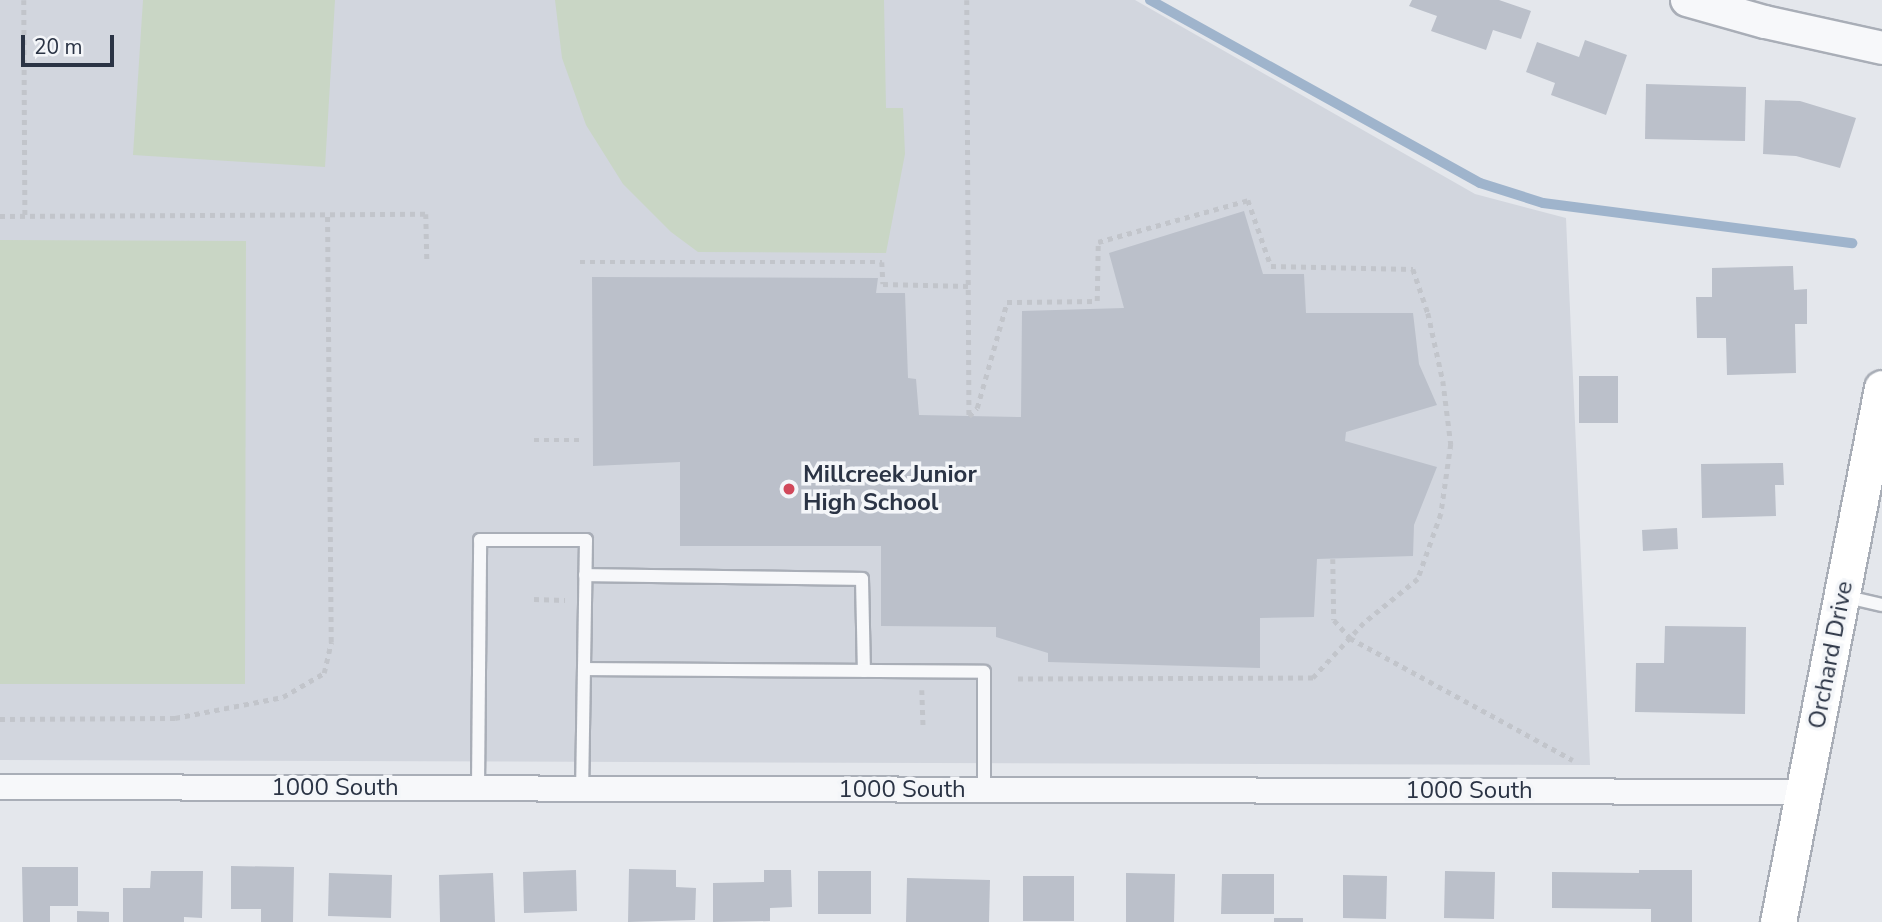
<!DOCTYPE html>
<style>
body{margin:0}
#map{position:relative;width:1882px;height:922px;overflow:hidden;background:#e4e7ec;font-family:"Nunito Sans",sans-serif}
div>[style]{position:absolute}
.built>*{inset:0;background:#d2d6de}
.green>*{inset:0;background:#c9d6c5}
.stream>*{height:10px;margin:-5px;padding:0 5px;transform-origin:5px;border-radius:5px;background:#9fb4cc}
.building>*{inset:0;background:#bbc0ca}
.path>*{height:4.5px;margin-top:-2.25px;transform-origin:0;background:repeating-linear-gradient(90deg,#c2c5cb 0 5px,transparent 0 10px)}
.roads{filter:drop-shadow(2px 0 #a9aeb7) drop-shadow(-2px 0 #a9aeb7) drop-shadow(0 2px #a9aeb7) drop-shadow(0 -2px #a9aeb7)}
.service>*{height:12px;margin:-6px;padding:0 6px;transform-origin:6px;border-radius:6px;background:#f7f8fa}
.minor>*{height:24px;margin:-12px;padding:0 12px;transform-origin:12px;border-radius:12px;background:#f7f8fa}
.tertiary>*{height:32px;margin:-16px;padding:0 16px;transform-origin:16px;border-radius:16px;background:#f7f8fa}
.secondary>*{height:35px;margin:-17.5px;padding:0 17.5px;transform-origin:17.5px;border-radius:17.5px;background:#fff}
.dots>*{width:19px;height:19px;translate:-50% -50%;box-sizing:border-box;border:4px solid #f4f6f9;border-radius:50%}
span{translate:-50% -50%;white-space:nowrap;text-align:center;line-height:1.15;-webkit-text-stroke:7px #f4f6f9;paint-order:stroke}
.poi-label{font-size:24px;color:#2b3445;font-weight:700}
.left{translate:0 -50%;text-align:left}
.street-label{font-size:24px;color:#2b3445}
.scale{position:absolute;left:21px;top:35px;width:93px;height:32px;box-sizing:border-box;border:4px solid #2b3445;border-top:0;padding-left:9px;font-size:21px;line-height:24px;white-space:nowrap;color:#2b3445;-webkit-text-stroke:5px #f4f6f9;paint-order:stroke}
</style>
<div id="map">
<div class="built">
<i style="clip-path:polygon(0 0,1135px 0,1475px 194px,1566px 218px,1590px 765px,0 760px)"></i>
</div>
<div class="green">
<i style="clip-path:polygon(143px 0,335px 0,325px 167px,133px 155px)"></i>
<i style="clip-path:polygon(555px 0,884px 0,886px 108px,903px 108px,905px 154px,886px 253px,698px 252px,671px 232px,623px 184px,586px 125px,562px 58px)"></i>
<i style="clip-path:polygon(0 240px,246px 241px,245px 684px,0 684px)"></i>
</div>
<div class="stream">
<i style="left:1150px;top:0;width:377px;rotate:29deg"></i>
<i style="left:1480px;top:183px;width:66px;rotate:17.6deg"></i>
<i style="left:1543px;top:203px;width:312px;rotate:7.4deg"></i>
</div>
<div class="building">
<i style="clip-path:polygon(1412px 0,1499px 0,1531px 11px,1521px 39px,1493px 30px,1486px 50px,1431px 31px,1437px 16px,1409px 6px)"></i>
<i style="clip-path:polygon(1585px 40px,1627px 55px,1606px 115px,1551px 95px,1555px 83px,1526px 72px,1537px 42px,1579px 57px)"></i>
<i style="clip-path:polygon(1646px 84px,1746px 87px,1745px 141px,1645px 139px)"></i>
<i style="clip-path:polygon(1765px 100px,1800px 101px,1856px 118px,1840px 168px,1796px 156px,1763px 154px)"></i>
<i style="clip-path:polygon(1244px 211px,1263px 274px,1304px 274px,1306px 313px,1413px 313px,1419px 364px,1437px 405px,1346px 432px,1345px 441px,1437px 467px,1414px 525px,1413px 556px,1317px 559px,1314px 617px,1260px 618px,1260px 668px,1048px 662px,1048px 653px,996px 637px,996px 627px,881px 626px,881px 546px,680px 546px,680px 462px,593px 466px,592px 277px,878px 278px,876px 293px,905px 293px,908px 378px,916px 379px,919px 415px,1021px 417px,1022px 311px,1124px 308px,1109px 253px)"></i>
<i style="clip-path:polygon(1793px 266px,1794px 290px,1807px 289px,1807px 324px,1795px 324px,1796px 373px,1727px 375px,1726px 338px,1697px 338px,1696px 297px,1712px 297px,1712px 268px)"></i>
<i style="clip-path:polygon(1579px 376px,1618px 376px,1618px 423px,1579px 423px)"></i>
<i style="clip-path:polygon(1783px 463px,1784px 485px,1775px 485px,1776px 516px,1702px 518px,1701px 464px)"></i>
<i style="clip-path:polygon(1677px 528px,1678px 549px,1643px 551px,1642px 530px)"></i>
<i style="clip-path:polygon(1665px 626px,1746px 627px,1745px 714px,1635px 712px,1636px 663px,1664px 663px)"></i>
<i style="clip-path:polygon(231px 866px,294px 867px,293px 922px,261px 922px,261px 909px,231px 909px)"></i>
<i style="clip-path:polygon(22px 867px,78px 867px,78px 906px,50px 906px,50px 922px,23px 922px)"></i>
<i style="clip-path:polygon(629px 869px,676px 870px,676px 887px,696px 888px,695px 920px,628px 922px)"></i>
<i style="clip-path:polygon(576px 870px,577px 911px,524px 913px,523px 872px)"></i>
<i style="clip-path:polygon(764px 870px,791px 870px,792px 907px,770px 908px,770px 921px,713px 922px,713px 883px,764px 882px)"></i>
<i style="clip-path:polygon(1639px 870px,1692px 870px,1692px 922px,1651px 922px,1651px 909px,1552px 908px,1552px 872px,1639px 873px)"></i>
<i style="clip-path:polygon(151px 871px,203px 871px,202px 918px,184px 917px,184px 922px,123px 922px,123px 888px,150px 888px)"></i>
<i style="clip-path:polygon(818px 871px,871px 871px,871px 914px,818px 914px)"></i>
<i style="clip-path:polygon(1445px 871px,1495px 872px,1494px 919px,1444px 918px)"></i>
<i style="clip-path:polygon(329px 873px,392px 875px,391px 918px,328px 916px)"></i>
<i style="clip-path:polygon(493px 873px,495px 922px,440px 922px,439px 875px)"></i>
<i style="clip-path:polygon(1126px 873px,1175px 874px,1174px 922px,1126px 922px)"></i>
<i style="clip-path:polygon(1222px 874px,1274px 874px,1274px 914px,1221px 914px)"></i>
<i style="clip-path:polygon(1343px 875px,1387px 876px,1386px 919px,1343px 918px)"></i>
<i style="clip-path:polygon(1023px 876px,1074px 876px,1074px 921px,1023px 921px)"></i>
<i style="clip-path:polygon(907px 878px,990px 880px,989px 922px,906px 922px)"></i>
<i style="clip-path:polygon(77px 911px,109px 912px,109px 922px,77px 922px)"></i>
<i style="clip-path:polygon(1274px 918px,1303px 918px,1303px 922px,1274px 922px)"></i>
</div>
<div class="path">
<i style="left:24px;top:0;width:216px;rotate:89.7deg"></i>
<i style="left:967px;top:0;width:416px;rotate:89.7deg"></i>
<i style="left:969px;top:416px;width:11px;rotate:-45deg"></i>
<i style="left:977px;top:408px;width:110px;rotate:-74.2deg"></i>
<i style="left:1007px;top:302px;width:90px;rotate:-0.6deg"></i>
<i style="left:1097px;top:301px;width:59px;rotate:-89deg"></i>
<i style="left:1098px;top:242px;width:156px;rotate:-15.6deg"></i>
<i style="left:1248px;top:200px;width:70px;rotate:70.8deg"></i>
<i style="left:1271px;top:266px;width:142px;rotate:1.2deg"></i>
<i style="left:1413px;top:269px;width:46px;rotate:71.2deg"></i>
<i style="left:1428px;top:313px;width:70px;rotate:77.6deg"></i>
<i style="left:1443px;top:381px;width:64px;rotate:82.8deg"></i>
<i style="left:1451px;top:444px;width:71px;rotate:98.1deg"></i>
<i style="left:1441px;top:514px;width:69px;rotate:109.5deg"></i>
<i style="left:1418px;top:579px;width:70px;rotate:140.8deg"></i>
<i style="left:1364px;top:623px;width:75px;rotate:132.8deg"></i>
<i style="left:1313px;top:678px;width:300px;rotate:179.8deg"></i>
<i style="left:0;top:216px;width:426px;rotate:-0.3deg"></i>
<i style="left:426px;top:214px;width:45px;rotate:88.7deg"></i>
<i style="left:580px;top:262px;width:302px"></i>
<i style="left:882px;top:262px;width:22px;rotate:87deg"></i>
<i style="left:883px;top:284px;width:85px;rotate:1.3deg"></i>
<i style="left:534px;top:440px;width:46px"></i>
<i style="left:1333px;top:559px;width:61px;rotate:89.1deg"></i>
<i style="left:1334px;top:620px;width:24px;rotate:48deg"></i>
<i style="left:1350px;top:638px;width:254px;rotate:28.7deg"></i>
<i style="left:534px;top:599px;width:31px;rotate:2deg"></i>
<i style="left:922px;top:690px;width:36px;rotate:88deg"></i>
<i style="left:0;top:719px;width:175px;rotate:-0.3deg"></i>
<i style="left:175px;top:718px;width:110px;rotate:-11deg"></i>
<i style="left:283px;top:697px;width:48px;rotate:-30.3deg"></i>
<i style="left:324px;top:673px;width:32px;rotate:-77deg"></i>
<i style="left:331px;top:642px;width:426px;rotate:-90.5deg"></i>
</div>
<div class="roads">
<div class="service">
<i style="left:585px;top:575px;width:277px;rotate:0.8deg"></i>
<i style="left:862px;top:579px;width:92px;rotate:88.8deg"></i>
<i style="left:1843px;top:596px;width:40px;rotate:13deg"></i>
<i style="left:584px;top:669px;width:400px;rotate:0.4deg"></i>
<i style="left:984px;top:672px;width:118px;rotate:90deg"></i>
<i style="left:478px;top:788px;width:248px;rotate:-89.5deg"></i>
<i style="left:480px;top:540px;width:106px"></i>
<i style="left:586px;top:540px;width:249px;rotate:90.9deg"></i>
</div>
<div class="minor">
<i style="left:0;top:787px;width:1804px;rotate:0.16deg"></i>
</div>
<div class="tertiary">
<i style="left:1687px;top:0;width:81px;rotate:15.8deg"></i>
<i style="left:1765px;top:22px;width:120px;rotate:12.5deg"></i>
</div>
<div class="secondary">
<i style="left:1778px;top:922px;width:544px;rotate:-78.98deg"></i>
</div>
</div>
<div class="dots">
<i style="left:789px;top:489px;background:#d1495b"></i>
</div>
<div class="poi-label">
<span class="left" style="left:803px;top:489px">Millcreek Junior<br>High School</span>
</div>
<div class="street-label">
<span style="left:1831px;top:655px;rotate:-79deg">Orchard Drive</span>
<span style="left:335px;top:788px">1000 South</span>
<span style="left:902px;top:790px">1000 South</span>
<span style="left:1469px;top:791px">1000 South</span>
</div>
<div class="scale">20 m</div>
</div>
